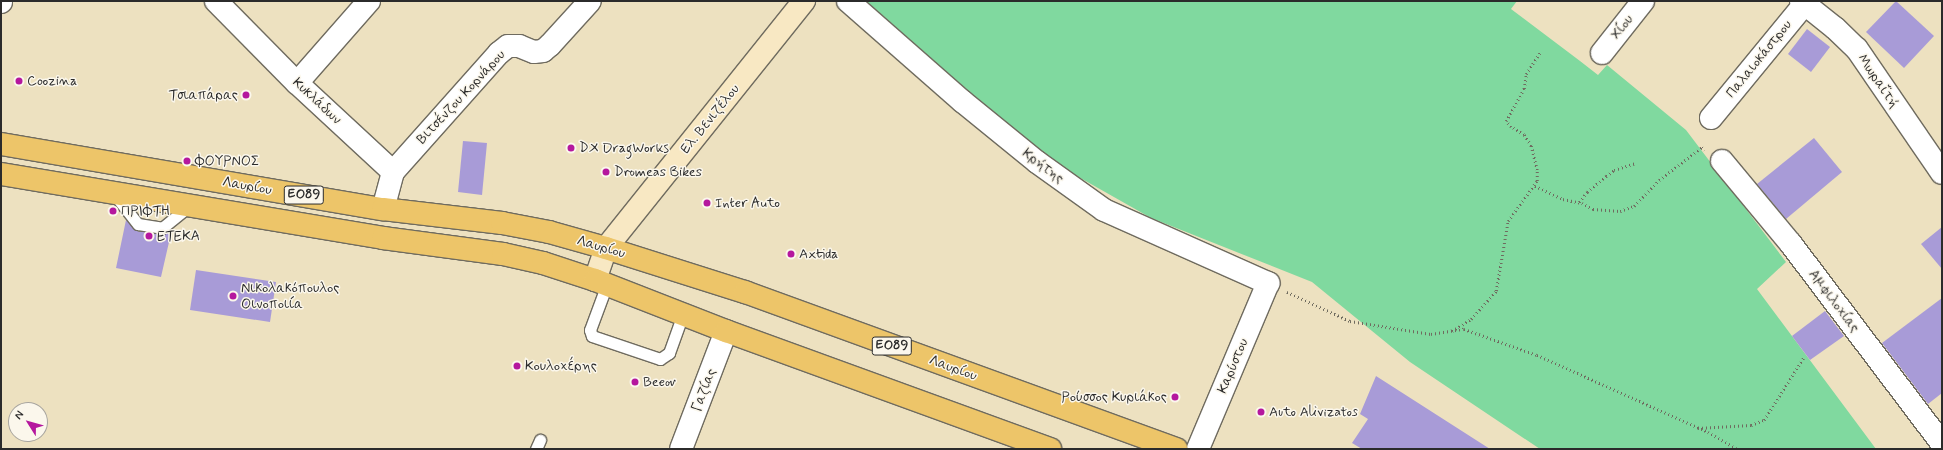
<!DOCTYPE html>
<meta charset="utf-8">
<style>
body{margin:0}
#map{position:relative;width:1943px;height:450px;overflow:hidden;background:#ede1c0;font-family:Mynerve,sans-serif}
div>[style]{position:absolute}
.green>*{inset:0;background:#80d99f}
.building>*{inset:0;background:#a89bd7}
.path>*{height:2.5px;margin-top:-1.25px;transform-origin:0;background:repeating-linear-gradient(90deg,#6f6b5f 0 1px,transparent 0 4px)}
.roads{filter:drop-shadow(1px 0 #6f6b5f) drop-shadow(-1px 0 #6f6b5f) drop-shadow(0 1px #6f6b5f) drop-shadow(0 -1px #6f6b5f)}
.lane>*{height:11px;margin:-5.5px;padding:0 5.5px;transform-origin:5.5px;border-radius:5.5px;background:#fff}
.street>*{height:22px;margin:-11px;padding:0 11px;transform-origin:11px;border-radius:11px;background:#fff}
.secondary>*{height:22px;margin:-11px;padding:0 11px;transform-origin:11px;border-radius:11px;background:#f8e8c3}
.primary>*{height:22px;margin:-11px;padding:0 11px;transform-origin:11px;border-radius:11px;background:#edc569}
.dots>*{width:11px;height:11px;translate:-50% -50%;box-sizing:border-box;border:2px solid #fbf7ec;border-radius:50%}
span{translate:-50% -50%;white-space:nowrap;text-align:center;line-height:1.15;-webkit-text-stroke:3px #fbf7ec;paint-order:stroke}
.shield-label span{padding:1px 3px;background:#fbf7ec;border:1px solid;border-radius:3px;-webkit-text-stroke-width:0}
.shield-label{font-size:13px;color:#2b2b2b;font-weight:700}
.street-label{font-size:14px;color:#2b2b2b}
.poi-label{font-size:14px;color:#2b2b2b}
.left{translate:0 -50%;text-align:left}
.right{translate:-100% -50%;text-align:right}
.frame{position:absolute;inset:0;border:2px solid #2b2b2b;pointer-events:none}
.north{position:absolute;left:8px;top:402px;width:40px;height:40px;box-sizing:border-box;background:#fbf7ec;border:1px solid #a8a59f;border-radius:50%;rotate:307deg;font-size:11px;font-weight:700;line-height:16px;text-align:center;color:#2b2b2b}
.north::after{content:'';display:block;margin:auto;width:14px;height:18px;background:#b5179e;clip-path:polygon(50% 0,100% 100%,50% 72%,0 100%)}
</style>
<div id="map">
<div class="green">
<i style="clip-path:polygon(860px 1px,1517px 1px,1511px 9px,1580px 61px,1598px 75px,1607px 65px,1686px 130px,1786px 262px,1757px 289px,1876px 449px,1540px 449px,1410px 362px,1312px 282px,1151px 218px,1045px 158px)"></i>
</div>
<div class="building">
<i style="clip-path:polygon(1896px 1px,1934px 36px,1904px 68px,1866px 32px)"></i>
<i style="clip-path:polygon(1807px 29px,1830px 47px,1811px 72px,1788px 54px)"></i>
<i style="clip-path:polygon(1814px 138px,1842px 172px,1786px 219px,1757px 184px)"></i>
<i style="clip-path:polygon(463px 141px,487px 143px,482px 195px,458px 192px)"></i>
<i style="clip-path:polygon(126px 220px,137px 231px,163px 235px,172px 229px,161px 277px,116px 268px)"></i>
<i style="clip-path:polygon(1942px 227px,1942px 269px,1921px 244px)"></i>
<i style="clip-path:polygon(196px 270px,276px 282px,270px 322px,190px 310px)"></i>
<i style="clip-path:polygon(1942px 298px,1942px 393px,1928px 404px,1882px 343px)"></i>
<i style="clip-path:polygon(1825px 311px,1844px 336px,1810px 360px,1792px 336px)"></i>
<i style="clip-path:polygon(1376px 376px,1490px 449px,1362px 449px,1352px 443px,1368px 419px,1360px 414px)"></i>
</div>
<div class="path">
<i style="left:1535px;top:186px;width:31px;rotate:25deg"></i>
<i style="left:1563px;top:199px;width:19px;rotate:12deg"></i>
<i style="left:1582px;top:203px;width:13px;rotate:29deg"></i>
<i style="left:1593px;top:209px;width:27px;rotate:4deg"></i>
<i style="left:1620px;top:211px;width:15px;rotate:-20deg"></i>
<i style="left:1634px;top:206px;width:36px;rotate:-46deg"></i>
<i style="left:1659px;top:180px;width:54px;rotate:-37.5deg"></i>
<i style="left:1702px;top:147px;width:4px;rotate:56deg"></i>
<i style="left:1579px;top:202px;width:13px;rotate:-51deg"></i>
<i style="left:1587px;top:192px;width:25px;rotate:-40deg"></i>
<i style="left:1606px;top:176px;width:10px;rotate:-37deg"></i>
<i style="left:1614px;top:170px;width:23px;rotate:-18deg"></i>
<i style="left:1287px;top:292px;width:69px;rotate:24.7deg"></i>
<i style="left:1350px;top:321px;width:82px;rotate:9.1deg"></i>
<i style="left:1431px;top:334px;width:33px;rotate:-9deg"></i>
<i style="left:1464px;top:329px;width:77px;rotate:19.6deg"></i>
<i style="left:1537px;top:355px;width:188px;rotate:24.2deg"></i>
<i style="left:1708px;top:432px;width:34px;rotate:30deg"></i>
<i style="left:1452px;top:331px;width:22px;rotate:-32deg"></i>
<i style="left:1471px;top:319px;width:38px;rotate:-48deg"></i>
<i style="left:1496px;top:291px;width:71px;rotate:-80.3deg"></i>
<i style="left:1508px;top:221px;width:49px;rotate:-54.1deg"></i>
<i style="left:1537px;top:181px;width:11px;rotate:-90deg"></i>
<i style="left:1537px;top:170px;width:25px;rotate:-104deg"></i>
<i style="left:1531px;top:146px;width:13px;rotate:-122deg"></i>
<i style="left:1524px;top:135px;width:15px;rotate:-148deg"></i>
<i style="left:1511px;top:127px;width:8px;rotate:-130deg"></i>
<i style="left:1506px;top:121px;width:37px;rotate:-61deg"></i>
<i style="left:1524px;top:89px;width:15px;rotate:-82deg"></i>
<i style="left:1526px;top:74px;width:27px;rotate:-57deg"></i>
<i style="left:1698px;top:428px;width:53px;rotate:-3.2deg"></i>
<i style="left:1751px;top:425px;width:14px;rotate:-21deg"></i>
<i style="left:1764px;top:420px;width:75px;rotate:-57.6deg"></i>
</div>
<div class="roads">
<div class="lane">
<i style="left:115px;top:195px;width:37px;rotate:52deg"></i>
<i style="left:138px;top:224px;width:24px;rotate:9deg"></i>
<i style="left:162px;top:228px;width:35px;rotate:-39deg"></i>
<i style="left:607px;top:284px;width:49px;rotate:110.3deg"></i>
<i style="left:590px;top:330px;width:6px;rotate:72deg"></i>
<i style="left:592px;top:336px;width:72px;rotate:18.7deg"></i>
<i style="left:660px;top:359px;width:11px;rotate:-34deg"></i>
<i style="left:669px;top:353px;width:41px;rotate:-70.3deg"></i>
<i style="left:536px;top:449px;width:10px;rotate:-66deg"></i>
</div>
<div class="street">
<i style="left:216px;top:1px;width:115px;rotate:45.4deg"></i>
<i style="left:297px;top:83px;width:131px;rotate:42.8deg"></i>
<i style="left:393px;top:172px;width:38px;rotate:105deg"></i>
<i style="left:848px;top:1px;width:152px;rotate:41.3deg"></i>
<i style="left:962px;top:101px;width:97px;rotate:39.1deg"></i>
<i style="left:1037px;top:162px;width:82px;rotate:35.6deg"></i>
<i style="left:1104px;top:210px;width:180px;rotate:24deg"></i>
<i style="left:1268px;top:283px;width:180px;rotate:112.9deg"></i>
<i style="left:1801px;top:1px;width:43px;rotate:38.5deg"></i>
<i style="left:1835px;top:28px;width:30px;rotate:44deg"></i>
<i style="left:1857px;top:49px;width:150px;rotate:55.6deg"></i>
<i style="left:1px;top:2px;width:1px;rotate:-90deg"></i>
<i style="left:1602px;top:53px;width:66px;rotate:-51.7deg"></i>
<i style="left:297px;top:83px;width:109px;rotate:-48.7deg"></i>
<i style="left:1711px;top:118px;width:151px;rotate:-50.6deg"></i>
<i style="left:1722px;top:161px;width:108px;rotate:50.3deg"></i>
<i style="left:1791px;top:244px;width:251px;rotate:52.9deg"></i>
<i style="left:393px;top:172px;width:159px;rotate:-48.3deg"></i>
<i style="left:499px;top:53px;width:11px;rotate:-38deg"></i>
<i style="left:508px;top:46px;width:11px"></i>
<i style="left:519px;top:46px;width:16px;rotate:22deg"></i>
<i style="left:534px;top:52px;width:9px;rotate:-6deg"></i>
<i style="left:543px;top:51px;width:9px;rotate:-41deg"></i>
<i style="left:550px;top:45px;width:59px;rotate:-47.7deg"></i>
<i style="left:681px;top:449px;width:126px;rotate:-69.1deg"></i>
</div>
<div class="secondary">
<i style="left:595px;top:280px;width:34px;rotate:-71deg"></i>
<i style="left:606px;top:248px;width:317px;rotate:-51.3deg"></i>
</div>
<div class="primary">
<i style="left:1px;top:144px;width:387px;rotate:9.7deg"></i>
<i style="left:383px;top:209px;width:120px;rotate:6.7deg"></i>
<i style="left:502px;top:223px;width:48px;rotate:10.8deg"></i>
<i style="left:549px;top:232px;width:59px;rotate:15.7deg"></i>
<i style="left:606px;top:248px;width:146px;rotate:17.6deg"></i>
<i style="left:745px;top:292px;width:459px;rotate:20deg"></i>
<i style="left:1px;top:174px;width:387px;rotate:9.5deg"></i>
<i style="left:383px;top:238px;width:121px;rotate:7.6deg"></i>
<i style="left:503px;top:254px;width:41px;rotate:12.7deg"></i>
<i style="left:543px;top:263px;width:55px;rotate:18.1deg"></i>
<i style="left:595px;top:280px;width:141px;rotate:21.3deg"></i>
<i style="left:726px;top:331px;width:345px;rotate:20deg"></i>
</div>
</div>
<div class="dots">
<i style="left:19px;top:81px;background:#b5179e"></i>
<i style="left:246px;top:95px;background:#b5179e"></i>
<i style="left:571px;top:148px;background:#b5179e"></i>
<i style="left:187px;top:161px;background:#b5179e"></i>
<i style="left:606px;top:172px;background:#b5179e"></i>
<i style="left:707px;top:203px;background:#b5179e"></i>
<i style="left:113px;top:211px;background:#b5179e"></i>
<i style="left:149px;top:236px;background:#b5179e"></i>
<i style="left:791px;top:254px;background:#b5179e"></i>
<i style="left:233px;top:296px;background:#b5179e"></i>
<i style="left:517px;top:366px;background:#b5179e"></i>
<i style="left:635px;top:382px;background:#b5179e"></i>
<i style="left:1175px;top:397px;background:#b5179e"></i>
<i style="left:1261px;top:412px;background:#b5179e"></i>
</div>
<div class="shield-label">
<span style="left:304px;top:195px">ΕΟ89</span>
<span style="left:892px;top:346px">ΕΟ89</span>
</div>
<div class="street-label">
<span style="left:1622px;top:27px;rotate:-51deg">Χίου</span>
<span style="left:1759px;top:59px;rotate:-51deg">Παλαιοκάστρου</span>
<span style="left:1878px;top:81px;rotate:56deg">Μωραΐτή</span>
<span style="left:461px;top:97px;rotate:-47deg">Βιτσένζου Κορνάρου</span>
<span style="left:317px;top:101px;rotate:43deg">Κυκλάδων</span>
<span style="left:710px;top:119px;rotate:-51deg">Ελ. Βενιζέλου</span>
<span style="left:1043px;top:166px;rotate:37deg">Κρήτης</span>
<span style="left:247px;top:186px;rotate:10deg">Λαυρίου</span>
<span style="left:601px;top:247px;rotate:16deg">Λαυρίου</span>
<span style="left:1834px;top:301px;rotate:53deg">Αμφιλοχίας</span>
<span style="left:1233px;top:366px;rotate:-67deg">Καρύστου</span>
<span style="left:953px;top:368px;rotate:20deg">Λαυρίου</span>
<span style="left:704px;top:390px;rotate:-69deg">Γαζίας</span>
</div>
<div class="poi-label">
<span class="left" style="left:27px;top:81px">Coozina</span>
<span class="right" style="left:238px;top:95px">Τσιαπάρας</span>
<span class="left" style="left:579px;top:148px">DX DragWorks</span>
<span class="left" style="left:195px;top:161px">ΦΟΥΡΝΟΣ</span>
<span class="left" style="left:614px;top:172px">Dromeas Bikes</span>
<span class="left" style="left:715px;top:203px">Inter Auto</span>
<span class="left" style="left:121px;top:211px">ΠΡΙΦΤΗ</span>
<span class="left" style="left:157px;top:236px">ΕΤΕΚΑ</span>
<span class="left" style="left:799px;top:254px">Axtida</span>
<span class="left" style="left:241px;top:296px">Νικολακόπουλος<br>Οινοποιία</span>
<span class="left" style="left:525px;top:366px">Κουλοχέρης</span>
<span class="left" style="left:643px;top:382px">Beeov</span>
<span class="right" style="left:1167px;top:397px">Ρούσσος Κυριάκος</span>
<span class="left" style="left:1269px;top:412px">Auto Alivizatos</span>
</div>
<div class="frame"></div>
<div class="north">N</div>
</div>
